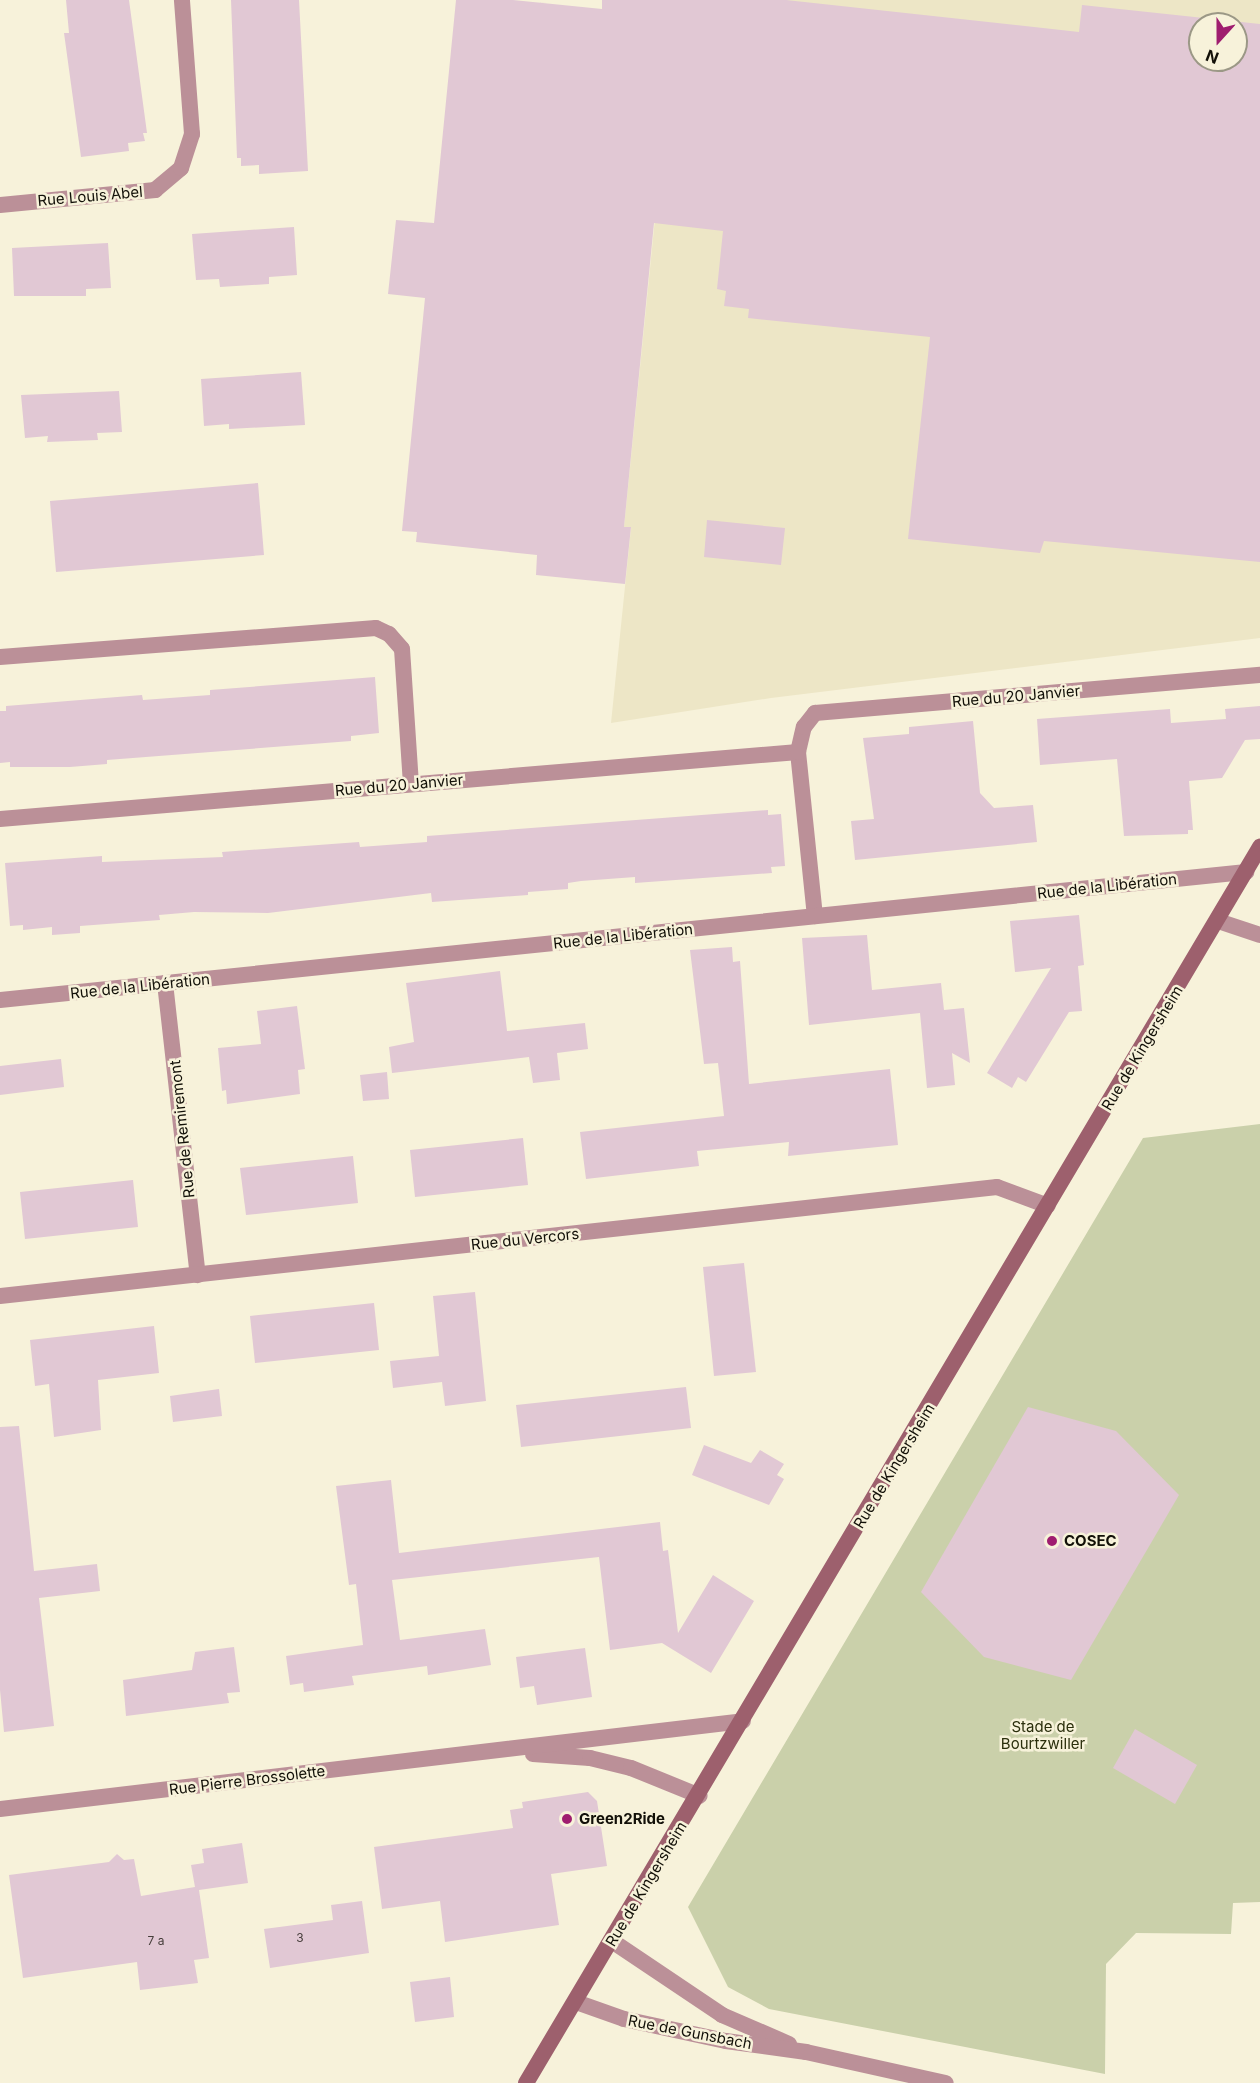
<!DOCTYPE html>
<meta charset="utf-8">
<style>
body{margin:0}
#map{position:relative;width:1260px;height:2083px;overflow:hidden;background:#f7f2da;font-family:Inter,sans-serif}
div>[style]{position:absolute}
.built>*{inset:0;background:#ede6c6}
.green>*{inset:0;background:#cad0aa}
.building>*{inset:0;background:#e1c8d4}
.minor>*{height:16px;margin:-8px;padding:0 8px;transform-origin:8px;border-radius:8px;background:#bb9098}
.secondary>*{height:16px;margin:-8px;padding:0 8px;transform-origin:8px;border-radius:8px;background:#9d606d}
.dots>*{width:16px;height:16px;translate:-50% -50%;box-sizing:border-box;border:3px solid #f7f2da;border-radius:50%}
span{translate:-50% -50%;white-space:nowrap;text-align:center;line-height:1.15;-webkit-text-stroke:5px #f7f2da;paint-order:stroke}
.number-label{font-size:12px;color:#463e3b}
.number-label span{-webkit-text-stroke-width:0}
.street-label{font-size:15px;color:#121008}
.poi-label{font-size:15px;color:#121008;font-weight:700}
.left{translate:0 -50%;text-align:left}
.park-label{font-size:15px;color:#2b2f0c}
.north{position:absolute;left:1188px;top:12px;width:60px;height:60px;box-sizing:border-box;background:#f7f2da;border:2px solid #9b9886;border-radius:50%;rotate:201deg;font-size:16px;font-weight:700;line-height:24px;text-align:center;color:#121008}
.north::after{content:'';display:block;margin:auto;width:21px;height:27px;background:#9f1d6f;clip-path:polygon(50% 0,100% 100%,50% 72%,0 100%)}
</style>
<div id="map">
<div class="built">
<i style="clip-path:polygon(evenodd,677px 0,1260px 0,1260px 638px,771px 698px,611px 723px,631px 528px,624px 527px,677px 0,1200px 24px,1236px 24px,1236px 60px,1200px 60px,1200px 24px)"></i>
</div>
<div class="green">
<i style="clip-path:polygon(1260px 1124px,1260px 1902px,1233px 1903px,1231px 1934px,1136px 1933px,1106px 1964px,1105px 2074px,769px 2009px,728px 1987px,688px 1907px,1143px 1138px)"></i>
</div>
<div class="building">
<i style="clip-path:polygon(66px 0,129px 0,147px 133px,143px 133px,145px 141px,128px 143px,129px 151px,81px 157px,64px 33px,69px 33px)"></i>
<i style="clip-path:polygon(231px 0,299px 0,308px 171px,259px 174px,259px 165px,241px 166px,241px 158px,237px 158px)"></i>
<i style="clip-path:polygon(evenodd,456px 0,513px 0,602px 9px,602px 0,786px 0,1079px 32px,1082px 5px,1260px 24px,1260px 562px,1044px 541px,1040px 553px,908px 539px,930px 337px,748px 318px,749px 309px,724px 306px,726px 291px,717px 289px,723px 231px,654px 223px,624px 527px,631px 527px,625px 584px,536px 575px,537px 555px,416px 542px,417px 532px,402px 531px,425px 298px,388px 294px,396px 220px,434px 223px,456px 0,1200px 24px,1236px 24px,1236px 60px,1200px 60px,1200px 24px)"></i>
<i style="clip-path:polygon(294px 227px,297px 275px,269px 277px,269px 284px,220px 287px,219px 279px,196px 280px,192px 234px)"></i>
<i style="clip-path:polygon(108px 243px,111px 288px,86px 289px,86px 296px,14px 296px,12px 248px)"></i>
<i style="clip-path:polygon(301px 372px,305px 425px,229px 429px,229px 424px,204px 426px,201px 379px)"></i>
<i style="clip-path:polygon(119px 391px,122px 432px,97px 433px,98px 440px,47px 442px,48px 436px,25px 438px,21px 395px)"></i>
<i style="clip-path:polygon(258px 483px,264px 555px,56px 572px,50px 501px)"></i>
<i style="clip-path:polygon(707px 520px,785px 528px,781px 565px,704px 557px)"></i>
<i style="clip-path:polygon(375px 677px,379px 733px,351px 736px,351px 741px,107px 760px,107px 764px,70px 767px,10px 767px,10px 762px,0 763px,0 711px,6px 711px,6px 706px,142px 695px,143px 700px,210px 695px,210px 690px)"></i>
<i style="clip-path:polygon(1260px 706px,1260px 739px,1245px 740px,1222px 778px,1189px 781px,1193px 830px,1188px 830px,1188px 834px,1124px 836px,1117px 759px,1040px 765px,1037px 719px,1170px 709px,1171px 723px,1226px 719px,1225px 709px)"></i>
<i style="clip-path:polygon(973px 721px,980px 793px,994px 808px,1033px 805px,1037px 842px,855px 860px,851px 821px,874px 819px,863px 738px,909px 734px,909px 727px)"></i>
<i style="clip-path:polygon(768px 810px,768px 815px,781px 814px,785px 866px,771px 867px,772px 873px,635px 883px,635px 877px,581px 881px,568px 883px,568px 889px,528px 892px,528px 895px,432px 902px,431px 893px,268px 913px,194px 912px,159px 915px,160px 920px,80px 926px,80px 933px,52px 935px,52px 927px,23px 930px,23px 925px,10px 926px,5px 863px,102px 856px,102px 862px,223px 857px,222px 852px,359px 842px,360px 847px,427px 842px,427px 836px)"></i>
<i style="clip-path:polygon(1079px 915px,1084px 965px,1078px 966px,1082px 1011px,1069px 1012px,1026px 1082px,1018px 1077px,1012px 1088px,987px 1073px,1051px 968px,1015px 972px,1010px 921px)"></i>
<i style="clip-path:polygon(867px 935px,872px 990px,941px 983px,944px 1010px,964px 1008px,970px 1063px,952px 1053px,955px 1085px,927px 1088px,920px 1013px,809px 1025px,802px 938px)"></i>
<i style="clip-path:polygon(732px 947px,733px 962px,740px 961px,749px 1084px,890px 1069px,898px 1145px,788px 1156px,789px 1142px,697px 1151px,699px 1166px,586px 1179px,580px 1132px,724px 1116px,718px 1063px,704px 1064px,690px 950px)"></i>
<i style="clip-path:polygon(500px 971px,507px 1031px,585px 1023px,588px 1049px,557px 1053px,560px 1080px,533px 1083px,529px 1057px,392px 1073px,389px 1047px,414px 1042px,406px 983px)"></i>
<i style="clip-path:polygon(297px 1006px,305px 1069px,298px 1070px,300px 1094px,227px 1104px,226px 1090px,222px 1091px,218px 1048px,261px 1044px,257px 1011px)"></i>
<i style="clip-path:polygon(61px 1059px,64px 1087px,0 1095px,0 1066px)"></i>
<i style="clip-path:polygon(387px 1072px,389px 1099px,363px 1101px,360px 1075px)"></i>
<i style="clip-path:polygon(523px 1138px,528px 1185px,415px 1197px,410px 1150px)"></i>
<i style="clip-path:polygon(353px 1156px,358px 1203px,246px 1215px,240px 1168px)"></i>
<i style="clip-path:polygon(133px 1180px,138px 1227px,25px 1239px,20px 1192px)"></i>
<i style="clip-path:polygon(744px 1263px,756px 1372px,714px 1376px,703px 1267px)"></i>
<i style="clip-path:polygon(475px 1292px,486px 1401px,445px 1406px,442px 1382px,393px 1388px,390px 1361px,439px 1356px,433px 1296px)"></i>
<i style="clip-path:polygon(374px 1303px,379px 1350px,255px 1363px,250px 1316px)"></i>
<i style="clip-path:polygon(154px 1326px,159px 1373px,98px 1380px,101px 1430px,54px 1437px,49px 1384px,35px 1386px,30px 1340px)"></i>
<i style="clip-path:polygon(686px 1387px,691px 1428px,521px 1447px,516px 1405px)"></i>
<i style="clip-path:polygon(219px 1389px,222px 1416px,173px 1422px,170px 1396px)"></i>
<i style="clip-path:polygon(1028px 1407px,1116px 1431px,1179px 1495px,1071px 1680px,984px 1657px,921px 1592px)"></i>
<i style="clip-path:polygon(19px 1426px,34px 1571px,97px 1564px,100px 1591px,39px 1598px,54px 1726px,4px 1732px,0 1690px,0 1427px)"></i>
<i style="clip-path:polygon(704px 1445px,751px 1463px,760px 1450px,784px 1464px,777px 1475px,784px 1479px,769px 1505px,692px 1475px)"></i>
<i style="clip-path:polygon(391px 1480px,399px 1553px,660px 1522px,663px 1551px,668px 1550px,678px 1633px,713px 1575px,754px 1601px,711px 1673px,662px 1643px,610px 1650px,599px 1557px,392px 1580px,400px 1640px,485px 1629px,491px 1665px,428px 1675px,427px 1666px,390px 1671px,352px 1676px,354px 1685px,304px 1692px,303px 1683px,290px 1685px,286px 1656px,363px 1645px,356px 1584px,349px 1585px,336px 1486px)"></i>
<i style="clip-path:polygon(234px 1647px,240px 1692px,227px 1693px,229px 1703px,126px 1716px,123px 1680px,192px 1670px,195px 1652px)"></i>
<i style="clip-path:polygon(585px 1648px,592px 1697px,537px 1705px,534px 1686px,520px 1688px,516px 1657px)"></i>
<i style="clip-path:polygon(1135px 1729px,1197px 1765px,1175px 1804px,1113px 1768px)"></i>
<i style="clip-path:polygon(588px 1792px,597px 1801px,607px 1866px,551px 1874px,559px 1925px,445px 1942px,440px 1901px,382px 1909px,374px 1847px,513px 1828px,510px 1810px,523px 1808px,522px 1802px)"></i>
<i style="clip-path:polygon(242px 1843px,248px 1883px,199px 1890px,209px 1958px,194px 1960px,198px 1983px,140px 1990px,137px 1962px,23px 1978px,9px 1875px,109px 1862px,117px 1854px,124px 1860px,134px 1859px,141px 1896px,195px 1887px,191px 1865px,204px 1863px,202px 1849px)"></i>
<i style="clip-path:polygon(362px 1901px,369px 1953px,270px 1968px,264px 1929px,333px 1920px,331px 1905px)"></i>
<i style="clip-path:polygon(450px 1977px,454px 2017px,415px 2022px,410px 1982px)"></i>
</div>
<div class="minor">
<i style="left:0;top:205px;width:156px;rotate:-5.5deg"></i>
<i style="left:155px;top:190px;width:34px;rotate:-40deg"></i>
<i style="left:181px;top:168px;width:36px;rotate:-72deg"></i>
<i style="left:192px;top:134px;width:134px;rotate:-94.3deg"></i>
<i style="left:0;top:657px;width:377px;rotate:-4.4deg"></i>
<i style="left:376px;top:628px;width:14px;rotate:25deg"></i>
<i style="left:389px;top:634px;width:20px;rotate:49deg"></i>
<i style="left:402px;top:649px;width:134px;rotate:86.2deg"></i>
<i style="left:798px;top:752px;width:165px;rotate:84.1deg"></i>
<i style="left:0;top:819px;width:801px;rotate:-4.8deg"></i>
<i style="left:798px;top:752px;width:26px;rotate:-77deg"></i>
<i style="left:804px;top:727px;width:18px;rotate:-52deg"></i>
<i style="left:815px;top:713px;width:447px;rotate:-4.9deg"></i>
<i style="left:1218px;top:921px;width:44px;rotate:18.4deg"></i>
<i style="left:165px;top:983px;width:294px;rotate:83.6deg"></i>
<i style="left:0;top:1000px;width:1253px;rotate:-5.87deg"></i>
<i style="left:0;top:1296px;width:1003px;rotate:-6.24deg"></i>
<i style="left:997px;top:1187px;width:54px;rotate:20.4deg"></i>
<i style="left:533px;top:1754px;width:57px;rotate:4deg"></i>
<i style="left:590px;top:1758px;width:42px;rotate:13.7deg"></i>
<i style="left:631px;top:1768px;width:74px;rotate:22.1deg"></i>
<i style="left:0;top:1809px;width:748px;rotate:-6.75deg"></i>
<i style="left:612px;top:1941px;width:133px;rotate:33.9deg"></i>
<i style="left:722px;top:2015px;width:73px;rotate:23.4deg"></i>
<i style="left:576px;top:2002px;width:51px;rotate:19.5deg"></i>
<i style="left:624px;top:2019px;width:104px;rotate:12.2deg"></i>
<i style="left:726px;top:2041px;width:81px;rotate:7.8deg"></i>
<i style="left:806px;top:2052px;width:143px;rotate:12.5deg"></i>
</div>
<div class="secondary">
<i style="left:526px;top:2083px;width:1438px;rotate:-59.3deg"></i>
</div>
<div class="dots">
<i style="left:1052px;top:1541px;background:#9f1d6f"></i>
<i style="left:567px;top:1819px;background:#9f1d6f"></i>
</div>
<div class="number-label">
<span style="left:300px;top:1938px">3</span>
<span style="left:156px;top:1941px">7 a</span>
</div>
<div class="street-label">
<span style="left:90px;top:196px;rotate:-5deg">Rue Louis Abel</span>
<span style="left:1016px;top:696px;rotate:-5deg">Rue du 20 Janvier</span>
<span style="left:399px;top:785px;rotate:-5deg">Rue du 20 Janvier</span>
<span style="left:1107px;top:886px;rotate:-6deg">Rue de la Libération</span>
<span style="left:623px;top:936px;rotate:-6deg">Rue de la Libération</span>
<span style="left:140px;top:986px;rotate:-6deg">Rue de la Libération</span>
<span style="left:1142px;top:1048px;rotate:-59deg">Rue de Kingersheim</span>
<span style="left:182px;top:1129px;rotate:-96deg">Rue de Remiremont</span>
<span style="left:525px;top:1239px;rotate:-6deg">Rue du Vercors</span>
<span style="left:894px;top:1466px;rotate:-59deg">Rue de Kingersheim</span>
<span style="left:247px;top:1780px;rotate:-7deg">Rue Pierre Brossolette</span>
<span style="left:646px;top:1884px;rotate:-59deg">Rue de Kingersheim</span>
<span style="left:690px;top:2032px;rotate:11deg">Rue de Gunsbach</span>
</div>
<div class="poi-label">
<span class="left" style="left:1064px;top:1541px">COSEC</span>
<span class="left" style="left:579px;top:1819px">Green2Ride</span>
</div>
<div class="park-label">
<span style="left:1043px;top:1735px">Stade de<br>Bourtzwiller</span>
</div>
<div class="north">N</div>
</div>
